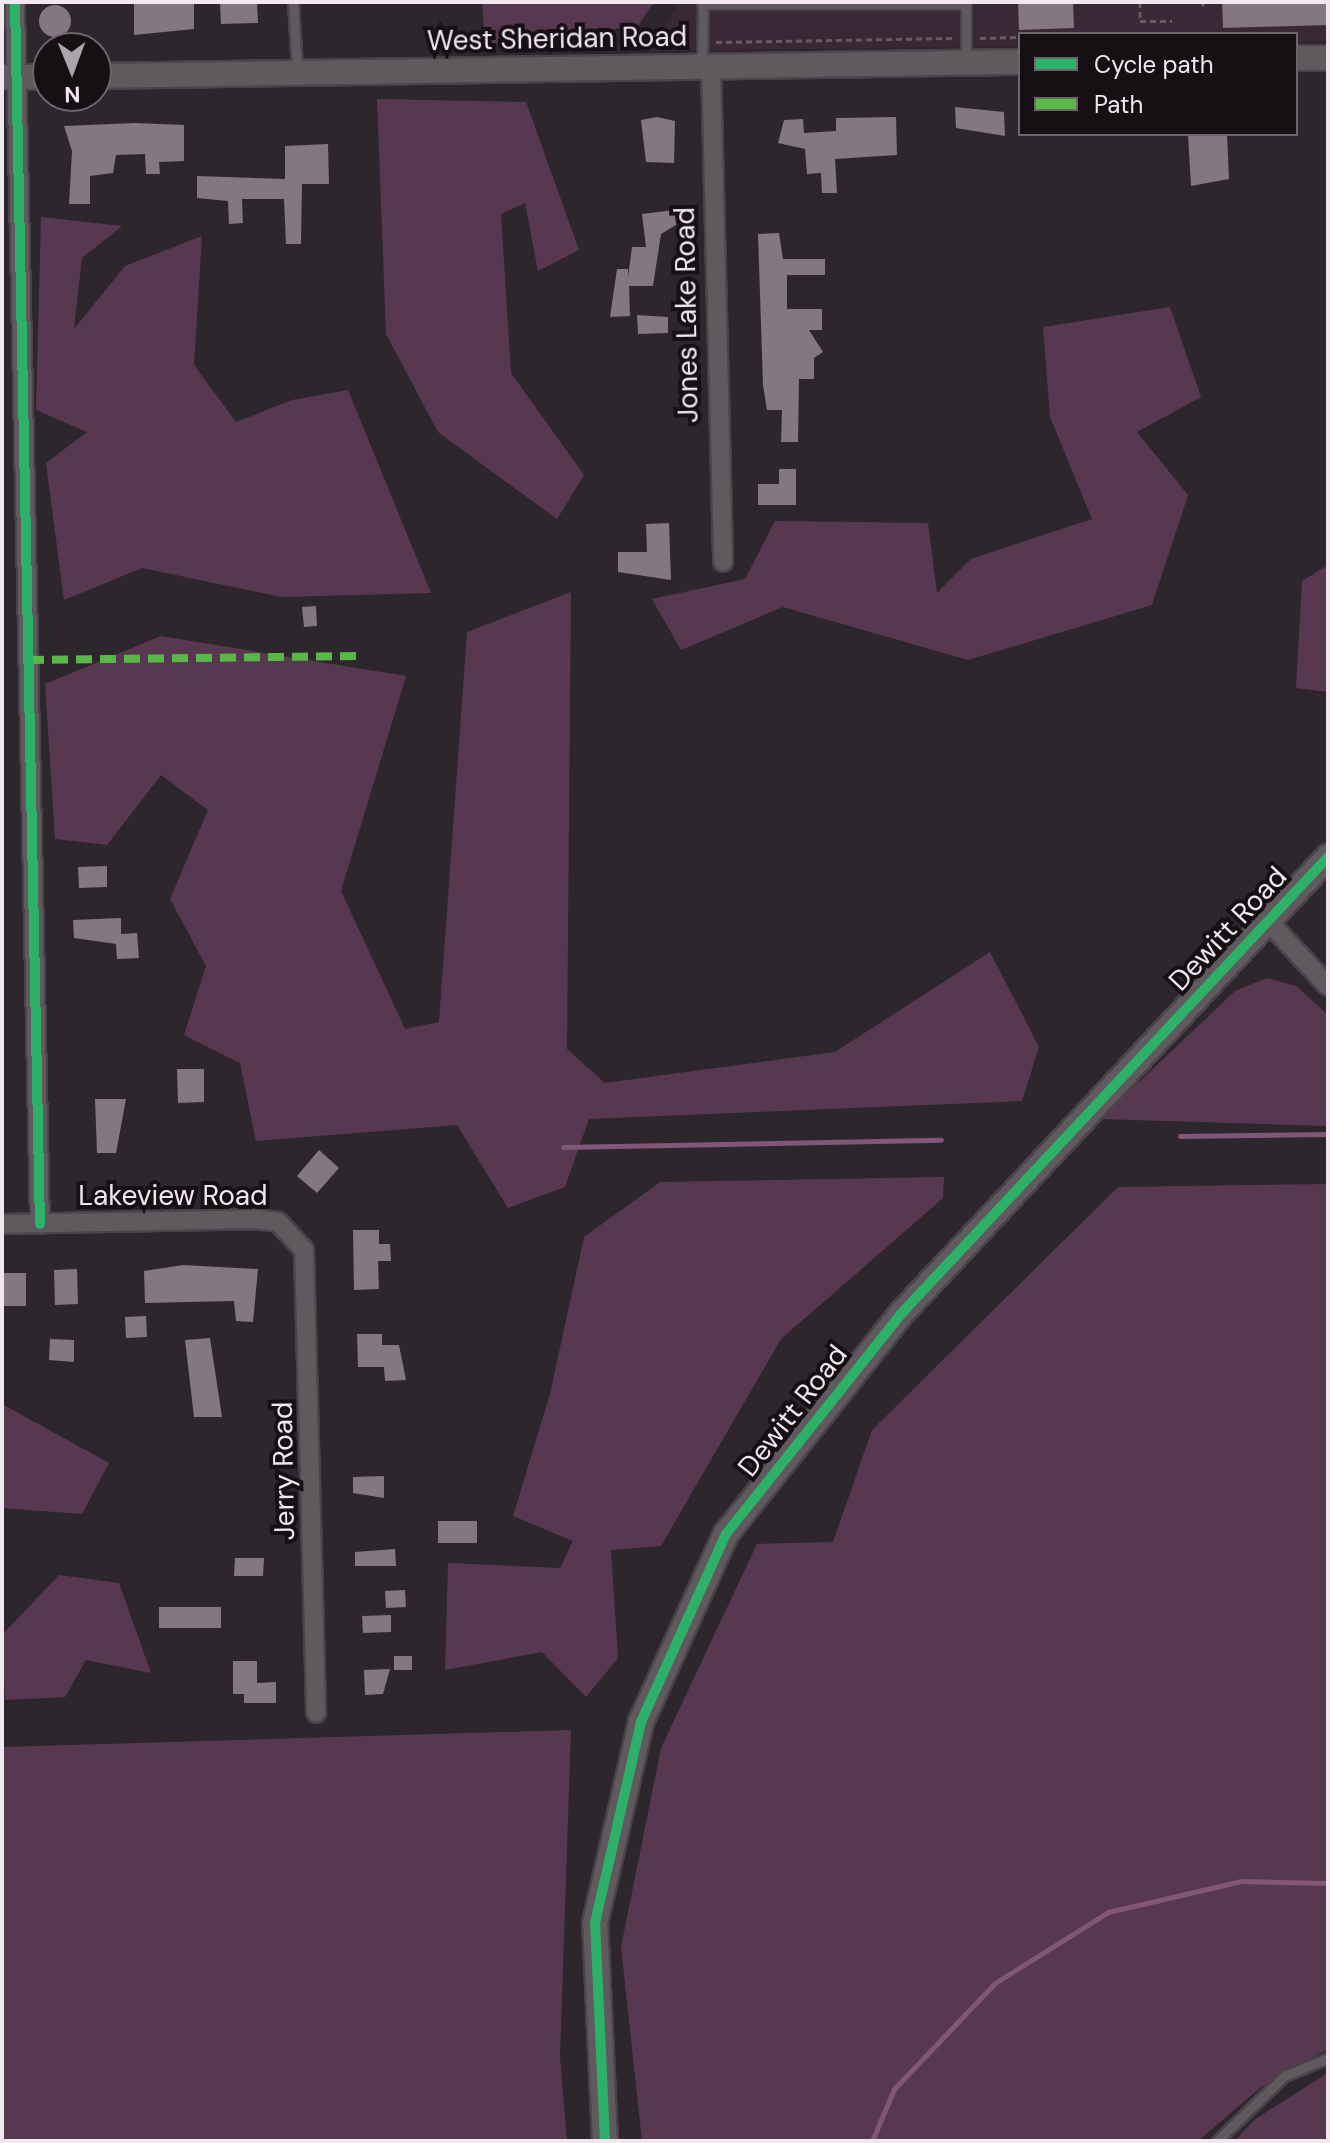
<!DOCTYPE html>
<style>
body{margin:0}
#map{position:relative;width:1330px;height:2143px;overflow:hidden;background:#2e262d;font-family:"DM Sans",sans-serif}
div>[style]{position:absolute}
.built>*{inset:0;background:#3b2837}
.green>*{inset:0;background:#583850}
.stream>*{height:5px;margin:-2.5px;padding:0 2.5px;transform-origin:2.5px;border-radius:2.5px;background:#815678}
.building>*{inset:0;background:#847782}
.round{border-radius:50%}
.path>*{height:3px;margin-top:-1.5px;transform-origin:0;background:repeating-linear-gradient(90deg,#635c61 0 6px,transparent 0 10px)}
.roads{filter:drop-shadow(2px 0 #4a4349) drop-shadow(-2px 0 #4a4349) drop-shadow(0 2px #4a4349) drop-shadow(0 -2px #4a4349)}
.service>*{height:9px;margin:-4.5px;padding:0 4.5px;transform-origin:4.5px;border-radius:4.5px;background:#605a5e}
.minor>*{height:18px;margin:-9px;padding:0 9px;transform-origin:9px;border-radius:9px;background:#605a5e}
.tertiary>*{height:24px;margin:-12px;padding:0 12px;transform-origin:12px;border-radius:12px;background:#605a5e}
.quiet>*{height:8px;margin-top:-4px;transform-origin:0;background:repeating-linear-gradient(90deg,#58b947 0 16px,transparent 0 24px)}
.cycleway>*{height:10px;margin:-5px;padding:0 5px;transform-origin:5px;border-radius:5px;background:#2db169}
span{translate:-50% -50%;white-space:nowrap;text-align:center;line-height:1.15;-webkit-text-stroke:8px #160f14;paint-order:stroke}
.street-label{font-size:28px;color:#f2e7ef}
.frame{position:absolute;inset:0;border:4px solid #f2e7ef;pointer-events:none}
.legend{position:absolute;left:1018px;top:32px;width:280px;height:104px;box-sizing:border-box;background:#160f14;border:2px solid #6e656c;margin:0;padding:10px 14px;list-style:none;font-size:24px;color:#f2e7ef}
.legend li{display:flex;align-items:center;gap:16px;height:40px}
.legend b{width:40px;border:2px solid #6e656c}
.north{position:absolute;left:32px;top:32px;width:80px;height:80px;box-sizing:border-box;background:#160f14;border:2px solid #6e656c;border-radius:50%;rotate:179deg;font-size:22px;font-weight:700;line-height:32px;text-align:center;color:#f2e7ef}
.north::after{content:'';display:block;margin:auto;width:28px;height:36px;background:#ada3ab;clip-path:polygon(50% 0,100% 100%,50% 72%,0 100%)}
</style>
<div id="map">
<div class="built">
<i style="clip-path:polygon(680px 2px,1328px 2px,1328px 41px,1296px 42px,1296px 34px,1020px 34px,1020px 46px,648px 51px)"></i>
</div>
<div class="green">
<i style="clip-path:polygon(482px 2px,654px 2px,638px 26px,485px 45px)"></i>
<i style="clip-path:polygon(377px 99px,526px 102px,579px 250px,538px 271px,525px 203px,501px 214px,511px 373px,584px 475px,557px 519px,438px 432px,386px 334px)"></i>
<i style="clip-path:polygon(41px 217px,122px 226px,82px 258px,74px 329px,125px 266px,202px 236px,194px 365px,236px 422px,292px 400px,348px 390px,431px 593px,281px 597px,142px 568px,64px 600px,46px 463px,87px 432px,36px 410px)"></i>
<i style="clip-path:polygon(1170px 307px,1201px 397px,1137px 432px,1188px 495px,1152px 605px,968px 660px,783px 607px,681px 650px,652px 599px,745px 579px,775px 521px,928px 523px,937px 593px,971px 559px,1092px 519px,1050px 417px,1043px 327px)"></i>
<i style="clip-path:polygon(1328px 565px,1328px 692px,1296px 688px,1302px 581px)"></i>
<i style="clip-path:polygon(571px 592px,567px 1049px,605px 1083px,835px 1052px,990px 952px,1039px 1047px,1022px 1101px,589px 1119px,565px 1187px,508px 1208px,457px 1125px,256px 1141px,240px 1063px,184px 1035px,206px 966px,170px 899px,208px 810px,161px 775px,107px 845px,55px 839px,45px 684px,161px 636px,406px 676px,341px 891px,405px 1029px,439px 1022px,467px 632px)"></i>
<i style="clip-path:polygon(1267px 978px,1296px 986px,1328px 1015px,1328px 1126px,1100px 1119px,1235px 991px)"></i>
<i style="clip-path:polygon(944px 1177px,943px 1198px,781px 1339px,661px 1546px,611px 1550px,618px 1658px,586px 1697px,542px 1652px,445px 1670px,448px 1563px,560px 1568px,573px 1541px,513px 1516px,550px 1394px,584px 1237px,660px 1182px)"></i>
<i style="clip-path:polygon(1328px 1184px,1328px 2049px,1260px 2088px,1198px 2141px,642px 2141px,621px 1947px,661px 1748px,757px 1544px,833px 1542px,872px 1430px,1118px 1187px)"></i>
<i style="clip-path:polygon(2px 1404px,109px 1463px,82px 1514px,2px 1508px)"></i>
<i style="clip-path:polygon(59px 1575px,119px 1583px,151px 1673px,86px 1660px,65px 1697px,5px 1700px,2px 1635px)"></i>
<i style="clip-path:polygon(571px 1730px,560px 2057px,567px 2141px,2px 2141px,2px 1747px)"></i>
<i style="clip-path:polygon(1328px 2073px,1328px 2141px,1235px 2141px,1254px 2120px)"></i>
</div>
<div class="stream">
<i style="left:1180px;top:1136px;width:148px;rotate:-0.8deg"></i>
<i style="left:563px;top:1147px;width:378px;rotate:-1.1deg"></i>
<i style="left:872px;top:2141px;width:56px;rotate:-67.1deg"></i>
<i style="left:894px;top:2089px;width:146px;rotate:-46.4deg"></i>
<i style="left:995px;top:1983px;width:133px;rotate:-32.1deg"></i>
<i style="left:1108px;top:1912px;width:137px;rotate:-13.1deg"></i>
<i style="left:1241px;top:1881px;width:87px;rotate:1.3deg"></i>
</div>
<div class="building">
<i style="clip-path:polygon(134px 2px,194px 2px,194px 29px,134px 35px)"></i>
<i style="clip-path:polygon(220px 2px,257px 2px,258px 23px,221px 24px)"></i>
<i style="clip-path:polygon(1018px 2px,1073px 2px,1074px 28px,1019px 30px)"></i>
<i style="clip-path:polygon(1222px 2px,1328px 2px,1328px 25px,1223px 28px)"></i>
<i class="round" style="left:39px;top:5px;width:32px;height:32px"></i>
<i style="clip-path:polygon(955px 107px,1004px 112px,1005px 136px,956px 128px)"></i>
<i style="clip-path:polygon(657px 117px,675px 121px,674px 163px,646px 162px,641px 120px)"></i>
<i style="clip-path:polygon(896px 117px,897px 155px,835px 159px,837px 193px,822px 193px,821px 173px,807px 174px,805px 149px,778px 143px,784px 120px,803px 119px,804px 133px,836px 131px,836px 118px)"></i>
<i style="clip-path:polygon(135px 123px,184px 125px,184px 161px,159px 162px,160px 174px,146px 174px,145px 154px,116px 155px,113px 173px,90px 176px,90px 204px,69px 204px,72px 151px,64px 126px)"></i>
<i style="clip-path:polygon(1188px 134px,1227px 134px,1229px 179px,1191px 186px)"></i>
<i style="clip-path:polygon(328px 144px,329px 184px,302px 184px,301px 244px,286px 244px,284px 199px,242px 199px,243px 223px,229px 224px,228px 201px,197px 198px,197px 176px,285px 179px,285px 146px)"></i>
<i style="clip-path:polygon(675px 210px,676px 225px,661px 234px,653px 286px,629px 286px,630px 316px,610px 317px,617px 269px,628px 269px,628px 277px,632px 247px,646px 247px,642px 214px)"></i>
<i style="clip-path:polygon(779px 233px,783px 259px,825px 259px,825px 275px,787px 275px,787px 309px,822px 309px,822px 330px,809px 330px,823px 352px,814px 358px,814px 379px,799px 379px,798px 442px,781px 442px,782px 410px,767px 410px,763px 385px,758px 234px)"></i>
<i style="clip-path:polygon(637px 315px,668px 317px,668px 333px,638px 334px)"></i>
<i style="clip-path:polygon(779px 469px,796px 469px,796px 505px,758px 505px,758px 484px,779px 484px)"></i>
<i style="clip-path:polygon(669px 523px,671px 580px,618px 572px,618px 552px,647px 552px,646px 524px)"></i>
<i style="clip-path:polygon(316px 606px,317px 626px,304px 627px,302px 607px)"></i>
<i style="clip-path:polygon(107px 866px,107px 887px,79px 888px,78px 867px)"></i>
<i style="clip-path:polygon(121px 918px,121px 934px,137px 933px,139px 958px,117px 959px,116px 944px,74px 938px,73px 920px)"></i>
<i style="clip-path:polygon(177px 1069px,204px 1069px,204px 1102px,178px 1103px)"></i>
<i style="clip-path:polygon(95px 1099px,126px 1099px,116px 1153px,97px 1153px)"></i>
<i style="clip-path:polygon(319px 1150px,339px 1168px,317px 1193px,297px 1176px)"></i>
<i style="clip-path:polygon(353px 1230px,379px 1230px,379px 1244px,390px 1244px,391px 1261px,378px 1261px,379px 1289px,354px 1290px)"></i>
<i style="clip-path:polygon(183px 1265px,258px 1269px,253px 1322px,236px 1321px,234px 1301px,145px 1303px,144px 1271px)"></i>
<i style="clip-path:polygon(77px 1269px,78px 1304px,55px 1305px,54px 1270px)"></i>
<i style="clip-path:polygon(4px 1273px,26px 1273px,26px 1306px,4px 1306px)"></i>
<i style="clip-path:polygon(146px 1316px,147px 1337px,126px 1338px,125px 1317px)"></i>
<i style="clip-path:polygon(357px 1334px,382px 1334px,382px 1345px,399px 1345px,406px 1380px,385px 1381px,384px 1367px,358px 1367px)"></i>
<i style="clip-path:polygon(210px 1338px,222px 1417px,194px 1417px,185px 1340px)"></i>
<i style="clip-path:polygon(50px 1339px,74px 1340px,74px 1362px,49px 1360px)"></i>
<i style="clip-path:polygon(384px 1476px,384px 1498px,353px 1493px,353px 1477px)"></i>
<i style="clip-path:polygon(438px 1521px,477px 1521px,477px 1543px,438px 1543px)"></i>
<i style="clip-path:polygon(395px 1549px,396px 1566px,355px 1566px,355px 1552px)"></i>
<i style="clip-path:polygon(235px 1558px,264px 1558px,263px 1576px,234px 1576px)"></i>
<i style="clip-path:polygon(405px 1590px,406px 1607px,386px 1608px,385px 1591px)"></i>
<i style="clip-path:polygon(159px 1607px,221px 1607px,221px 1628px,159px 1628px)"></i>
<i style="clip-path:polygon(391px 1615px,391px 1632px,363px 1633px,362px 1616px)"></i>
<i style="clip-path:polygon(394px 1656px,412px 1656px,412px 1670px,394px 1670px)"></i>
<i style="clip-path:polygon(233px 1661px,257px 1661px,257px 1683px,276px 1682px,276px 1703px,244px 1703px,244px 1694px,233px 1694px)"></i>
<i style="clip-path:polygon(390px 1669px,383px 1694px,365px 1695px,364px 1670px)"></i>
</div>
<div class="path">
<i style="left:1140px;top:2px;width:19px;rotate:90deg"></i>
<i style="left:1140px;top:21px;width:32px"></i>
<i style="left:1203px;top:2px;width:4px;rotate:90deg"></i>
<i style="left:980px;top:38px;width:40px;rotate:-1.4deg"></i>
<i style="left:716px;top:42px;width:236px;rotate:-1deg"></i>
<i style="left:659px;top:43px;width:29px"></i>
</div>
<div class="roads">
<div class="service">
<i style="left:293px;top:2px;width:68px;rotate:86.6deg"></i>
<i style="left:702px;top:4px;width:264px"></i>
<i style="left:966px;top:60px;width:58px;rotate:-90deg"></i>
<i style="left:702px;top:66px;width:64px;rotate:-89.1deg"></i>
<i style="left:1217px;top:2141px;width:93px;rotate:-44.1deg"></i>
<i style="left:1284px;top:2076px;width:48px;rotate:-22.2deg"></i>
</div>
<div class="minor">
<i style="left:15px;top:2px;width:1222px;rotate:88.83deg"></i>
<i style="left:711px;top:66px;width:496px;rotate:88.6deg"></i>
<i style="left:1268px;top:921px;width:88px;rotate:47.3deg"></i>
<i style="left:2px;top:1224px;width:253px;rotate:-1.1deg"></i>
<i style="left:255px;top:1219px;width:23px;rotate:7deg"></i>
<i style="left:278px;top:1222px;width:38px;rotate:47deg"></i>
<i style="left:304px;top:1250px;width:463px;rotate:88.5deg"></i>
</div>
<div class="tertiary">
<i style="left:1296px;top:58px;width:32px"></i>
<i style="left:96px;top:76px;width:924px;rotate:-0.87deg"></i>
<i style="left:2px;top:77px;width:46px"></i>
<i style="left:605px;top:2141px;width:218px;rotate:-92.6deg"></i>
<i style="left:595px;top:1923px;width:206px;rotate:-77.1deg"></i>
<i style="left:641px;top:1722px;width:206px;rotate:-65.7deg"></i>
<i style="left:726px;top:1534px;width:280px;rotate:-51.5deg"></i>
<i style="left:900px;top:1315px;width:627px;rotate:-46.94deg"></i>
</div>
</div>
<div class="quiet">
<i style="left:28px;top:660px;width:331px;rotate:-0.7deg"></i>
</div>
<div class="cycleway">
<i style="left:15px;top:2px;width:1222px;rotate:88.83deg"></i>
<i style="left:605px;top:2141px;width:218px;rotate:-92.6deg"></i>
<i style="left:595px;top:1923px;width:206px;rotate:-77.1deg"></i>
<i style="left:641px;top:1722px;width:206px;rotate:-65.7deg"></i>
<i style="left:726px;top:1534px;width:280px;rotate:-51.5deg"></i>
<i style="left:900px;top:1315px;width:627px;rotate:-46.94deg"></i>
</div>
<div class="street-label">
<span style="left:557px;top:39px;rotate:-1deg">West Sheridan Road</span>
<span style="left:687px;top:315px;rotate:-91deg">Jones Lake Road</span>
<span style="left:1228px;top:929px;rotate:-47deg">Dewitt Road</span>
<span style="left:173px;top:1196px">Lakeview Road</span>
<span style="left:793px;top:1411px;rotate:-52deg">Dewitt Road</span>
<span style="left:284px;top:1471px;rotate:-91deg">Jerry Road</span>
</div>
<div class="frame"></div>
<ul class="legend">
<li><b style="height:10px;background:#2db169"></b>Cycle path</li>
<li><b style="height:10px;background:#58b947"></b>Path</li>
</ul>
<div class="north">N</div>
</div>
